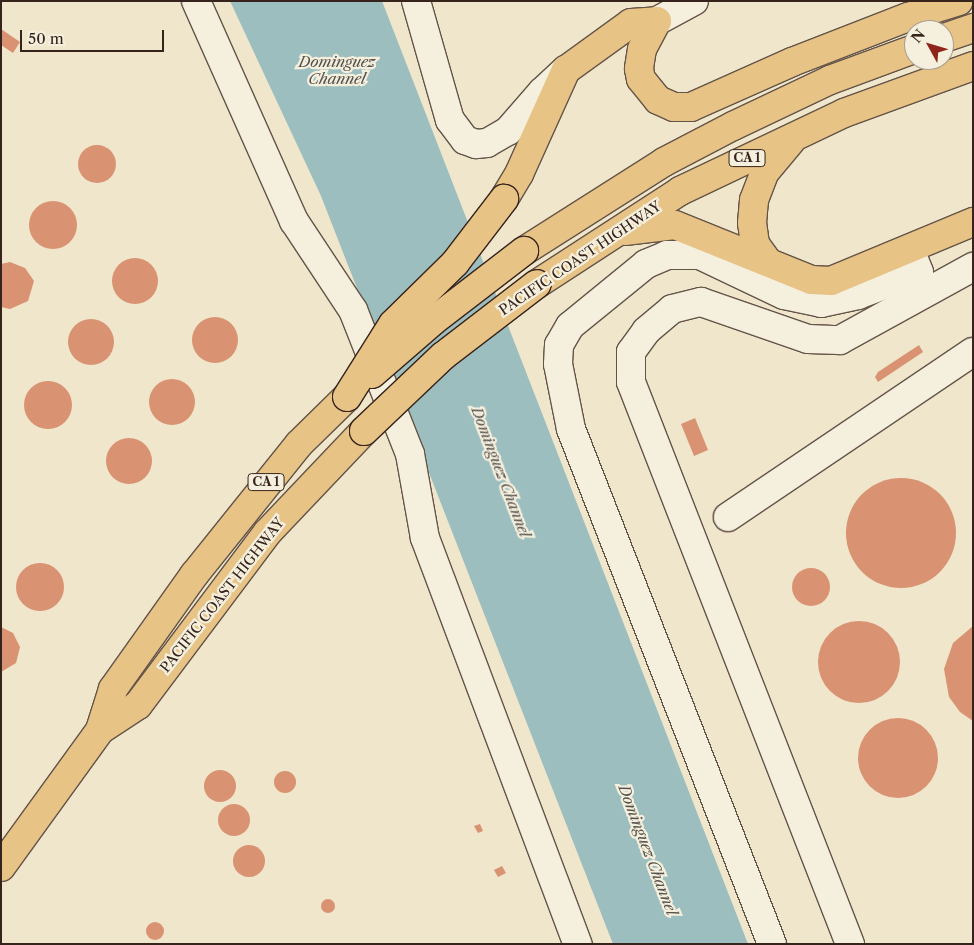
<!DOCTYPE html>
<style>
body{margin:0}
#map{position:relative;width:974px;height:945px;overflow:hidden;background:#efe6cc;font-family:"Libre Caslon Text",serif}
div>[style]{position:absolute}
.water>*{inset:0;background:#9cbebf}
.building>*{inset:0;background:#d99372}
.round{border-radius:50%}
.roads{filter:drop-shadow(1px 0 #645448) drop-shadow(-1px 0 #645448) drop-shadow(0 1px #645448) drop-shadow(0 -1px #645448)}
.minor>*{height:28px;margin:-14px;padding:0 14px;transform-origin:14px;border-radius:14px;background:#f5efde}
.highway>*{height:28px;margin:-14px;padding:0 14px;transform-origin:14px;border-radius:14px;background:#e8c386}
.bridges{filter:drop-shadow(1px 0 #36241c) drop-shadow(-1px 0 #36241c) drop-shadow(0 1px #36241c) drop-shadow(0 -1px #36241c)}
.highway-bridge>*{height:28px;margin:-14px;padding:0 14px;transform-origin:14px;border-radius:14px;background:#e8c386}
span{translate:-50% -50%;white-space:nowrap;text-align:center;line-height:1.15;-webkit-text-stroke:4.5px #f5efde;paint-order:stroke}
.shield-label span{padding:1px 4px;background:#f5efde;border:1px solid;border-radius:4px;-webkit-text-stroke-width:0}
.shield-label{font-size:12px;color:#36241c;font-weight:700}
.street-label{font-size:14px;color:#36241c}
.water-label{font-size:15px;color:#55524d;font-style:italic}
.frame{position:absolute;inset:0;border:2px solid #36241c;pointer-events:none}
.north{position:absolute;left:904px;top:20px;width:50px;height:50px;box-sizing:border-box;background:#f5efde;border:1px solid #a99e90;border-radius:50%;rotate:309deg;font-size:14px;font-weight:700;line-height:20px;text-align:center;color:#36241c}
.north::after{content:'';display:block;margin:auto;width:18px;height:22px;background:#8f2418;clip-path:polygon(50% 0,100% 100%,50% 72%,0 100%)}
.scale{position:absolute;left:20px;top:30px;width:144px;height:22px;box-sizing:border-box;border:2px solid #36241c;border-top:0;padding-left:6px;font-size:15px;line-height:18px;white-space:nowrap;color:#36241c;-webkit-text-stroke:4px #f5efde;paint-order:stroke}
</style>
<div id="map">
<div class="water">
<i style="clip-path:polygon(230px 1px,382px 1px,748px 944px,613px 944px,321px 196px)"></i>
</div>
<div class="building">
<i style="clip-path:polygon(1px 29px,20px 42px,13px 53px,1px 45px)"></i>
<i class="round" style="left:78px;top:145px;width:38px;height:38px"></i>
<i class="round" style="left:29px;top:201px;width:48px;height:48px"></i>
<i class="round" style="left:112px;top:258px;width:46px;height:46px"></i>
<i style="clip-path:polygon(10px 262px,25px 268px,34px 281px,28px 301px,10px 309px,1px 307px,1px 264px)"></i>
<i class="round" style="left:192px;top:317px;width:46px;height:46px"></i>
<i class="round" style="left:68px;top:319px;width:46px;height:46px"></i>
<i style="clip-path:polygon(919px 345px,923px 352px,878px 382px,875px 377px,878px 372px)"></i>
<i class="round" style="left:149px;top:379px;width:46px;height:46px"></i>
<i class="round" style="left:24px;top:381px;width:48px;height:48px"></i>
<i style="clip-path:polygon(695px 418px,708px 450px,694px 456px,681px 424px)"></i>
<i class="round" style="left:106px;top:438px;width:46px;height:46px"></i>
<i class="round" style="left:846px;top:478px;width:110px;height:110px"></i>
<i class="round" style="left:16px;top:563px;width:48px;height:48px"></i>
<i class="round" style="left:792px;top:568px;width:38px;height:38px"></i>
<i class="round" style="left:818px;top:621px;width:82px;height:82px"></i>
<i style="clip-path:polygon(973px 626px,973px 721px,960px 712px,949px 697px,944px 669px,953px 643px)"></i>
<i style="clip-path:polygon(1px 627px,13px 633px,20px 647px,16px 663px,1px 672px)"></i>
<i class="round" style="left:858px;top:718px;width:80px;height:80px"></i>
<i class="round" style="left:204px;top:770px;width:32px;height:32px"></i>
<i class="round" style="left:274px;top:771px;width:22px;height:22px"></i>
<i class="round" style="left:218px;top:804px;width:32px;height:32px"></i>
<i style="clip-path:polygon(480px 824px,483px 831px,478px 833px,474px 826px)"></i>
<i class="round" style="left:233px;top:845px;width:32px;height:32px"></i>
<i style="clip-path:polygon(502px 866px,506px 873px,498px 877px,494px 870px)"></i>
<i class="round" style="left:321px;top:899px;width:14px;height:14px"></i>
<i class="round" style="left:146px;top:922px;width:18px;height:18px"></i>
</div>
<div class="roads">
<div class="minor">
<i style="left:196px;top:1px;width:241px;rotate:66deg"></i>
<i style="left:294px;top:221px;width:107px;rotate:56.5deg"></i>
<i style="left:353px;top:310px;width:155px;rotate:68.4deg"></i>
<i style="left:410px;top:454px;width:85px;rotate:79.9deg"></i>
<i style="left:425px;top:538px;width:434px;rotate:69.4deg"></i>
<i style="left:416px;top:1px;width:124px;rotate:74.1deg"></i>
<i style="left:450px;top:120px;width:25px;rotate:53deg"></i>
<i style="left:465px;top:140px;width:12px;rotate:20deg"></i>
<i style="left:476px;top:144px;width:11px;rotate:-5deg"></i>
<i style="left:487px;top:143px;width:24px;rotate:-30deg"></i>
<i style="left:508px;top:131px;width:52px;rotate:-48.9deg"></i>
<i style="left:542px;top:92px;width:33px;rotate:-43deg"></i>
<i style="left:657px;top:21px;width:42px;rotate:-28.4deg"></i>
<i style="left:728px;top:517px;width:295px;rotate:-34deg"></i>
<i style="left:772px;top:944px;width:553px;rotate:-111.32deg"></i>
<i style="left:571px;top:429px;width:66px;rotate:-101.3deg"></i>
<i style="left:558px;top:364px;width:19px;rotate:-87deg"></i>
<i style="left:559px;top:345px;width:22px;rotate:-60deg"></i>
<i style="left:570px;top:326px;width:98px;rotate:-39.2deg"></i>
<i style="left:646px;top:264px;width:23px;rotate:-23deg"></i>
<i style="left:667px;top:255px;width:33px"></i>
<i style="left:700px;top:255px;width:93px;rotate:25.5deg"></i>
<i style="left:784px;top:295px;width:38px;rotate:12deg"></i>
<i style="left:821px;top:303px;width:38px;rotate:-12deg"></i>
<i style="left:858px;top:295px;width:65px;rotate:-20.7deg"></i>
<i style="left:919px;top:272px;width:24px;rotate:-112deg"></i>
<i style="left:850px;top:944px;width:603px;rotate:-111.29deg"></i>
<i style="left:631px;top:382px;width:30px;rotate:-90deg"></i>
<i style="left:631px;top:352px;width:26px;rotate:-54deg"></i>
<i style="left:646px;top:331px;width:34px;rotate:-40deg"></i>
<i style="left:672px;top:309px;width:30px;rotate:-14deg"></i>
<i style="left:701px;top:302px;width:113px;rotate:19.1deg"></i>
<i style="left:808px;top:339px;width:32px;rotate:2deg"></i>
<i style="left:840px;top:340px;width:152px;rotate:-28.8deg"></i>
</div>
<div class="highway">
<i style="left:657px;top:21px;width:32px;rotate:118deg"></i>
<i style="left:642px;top:49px;width:20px;rotate:99deg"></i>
<i style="left:639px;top:69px;width:10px;rotate:79deg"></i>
<i style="left:641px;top:79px;width:27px;rotate:51deg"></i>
<i style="left:658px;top:100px;width:17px;rotate:24deg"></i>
<i style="left:674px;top:107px;width:17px"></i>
<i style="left:691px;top:107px;width:111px;rotate:-24deg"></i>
<i style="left:792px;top:62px;width:124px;rotate:-21.2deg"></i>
<i style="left:908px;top:17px;width:53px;rotate:-17.4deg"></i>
<i style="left:944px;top:38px;width:31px;rotate:-19deg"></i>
<i style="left:504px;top:199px;width:29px;rotate:-59deg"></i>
<i style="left:519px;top:174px;width:114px;rotate:-65.7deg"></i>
<i style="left:566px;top:70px;width:80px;rotate:-35.9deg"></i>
<i style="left:631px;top:23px;width:26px;rotate:-4deg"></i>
<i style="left:625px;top:231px;width:50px;rotate:-6.8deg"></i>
<i style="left:675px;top:225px;width:147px;rotate:22deg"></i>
<i style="left:811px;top:280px;width:20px;rotate:3deg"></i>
<i style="left:831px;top:281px;width:154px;rotate:-22.6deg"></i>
<i style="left:524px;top:251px;width:166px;rotate:-32.4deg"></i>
<i style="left:664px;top:162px;width:78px;rotate:-27.6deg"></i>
<i style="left:733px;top:126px;width:107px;rotate:-25.4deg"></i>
<i style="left:830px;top:80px;width:90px;rotate:-20.3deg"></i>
<i style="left:768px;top:262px;width:22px;rotate:-126deg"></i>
<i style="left:755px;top:244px;width:21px;rotate:-98deg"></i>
<i style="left:752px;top:223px;width:23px;rotate:-85deg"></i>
<i style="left:754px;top:200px;width:30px;rotate:-69deg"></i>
<i style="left:765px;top:172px;width:39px;rotate:-50deg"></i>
<i style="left:537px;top:284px;width:171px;rotate:-33deg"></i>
<i style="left:680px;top:191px;width:182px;rotate:-25.4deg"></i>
<i style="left:844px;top:113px;width:137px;rotate:-20deg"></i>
<i style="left:100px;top:730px;width:45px;rotate:-33.3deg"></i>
<i style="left:138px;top:705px;width:216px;rotate:-53.1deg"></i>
<i style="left:268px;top:532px;width:139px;rotate:-46.5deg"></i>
<i style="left:1px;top:867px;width:169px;rotate:-54.1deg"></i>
<i style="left:100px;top:730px;width:43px;rotate:-72.4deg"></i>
<i style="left:113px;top:689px;width:140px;rotate:-54.6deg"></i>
<i style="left:194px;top:575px;width:168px;rotate:-51.3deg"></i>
<i style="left:299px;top:444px;width:67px;rotate:-44.4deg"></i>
</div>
</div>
<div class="bridges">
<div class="highway-bridge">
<i style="left:372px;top:374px;width:81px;rotate:-41deg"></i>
<i style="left:433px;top:321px;width:115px;rotate:-37.6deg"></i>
<i style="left:347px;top:397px;width:86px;rotate:-57.8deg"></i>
<i style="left:393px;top:324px;width:87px;rotate:-44.5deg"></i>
<i style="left:455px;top:263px;width:81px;rotate:-52.6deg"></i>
<i style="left:364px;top:431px;width:109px;rotate:-43.5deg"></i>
<i style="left:443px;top:356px;width:118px;rotate:-37.5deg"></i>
</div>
</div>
<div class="shield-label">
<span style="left:747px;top:158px">CA 1</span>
<span style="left:266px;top:482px">CA 1</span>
</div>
<div class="street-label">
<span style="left:580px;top:258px;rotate:-34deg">PACIFIC COAST HIGHWAY</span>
<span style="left:222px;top:595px;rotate:-52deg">PACIFIC COAST HIGHWAY</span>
</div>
<div class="water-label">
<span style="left:337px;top:70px">Dominguez<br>Channel</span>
<span style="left:501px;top:472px;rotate:69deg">Dominguez Channel</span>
<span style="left:648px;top:850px;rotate:69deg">Dominguez Channel</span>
</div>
<div class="frame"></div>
<div class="north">N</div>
<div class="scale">50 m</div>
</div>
